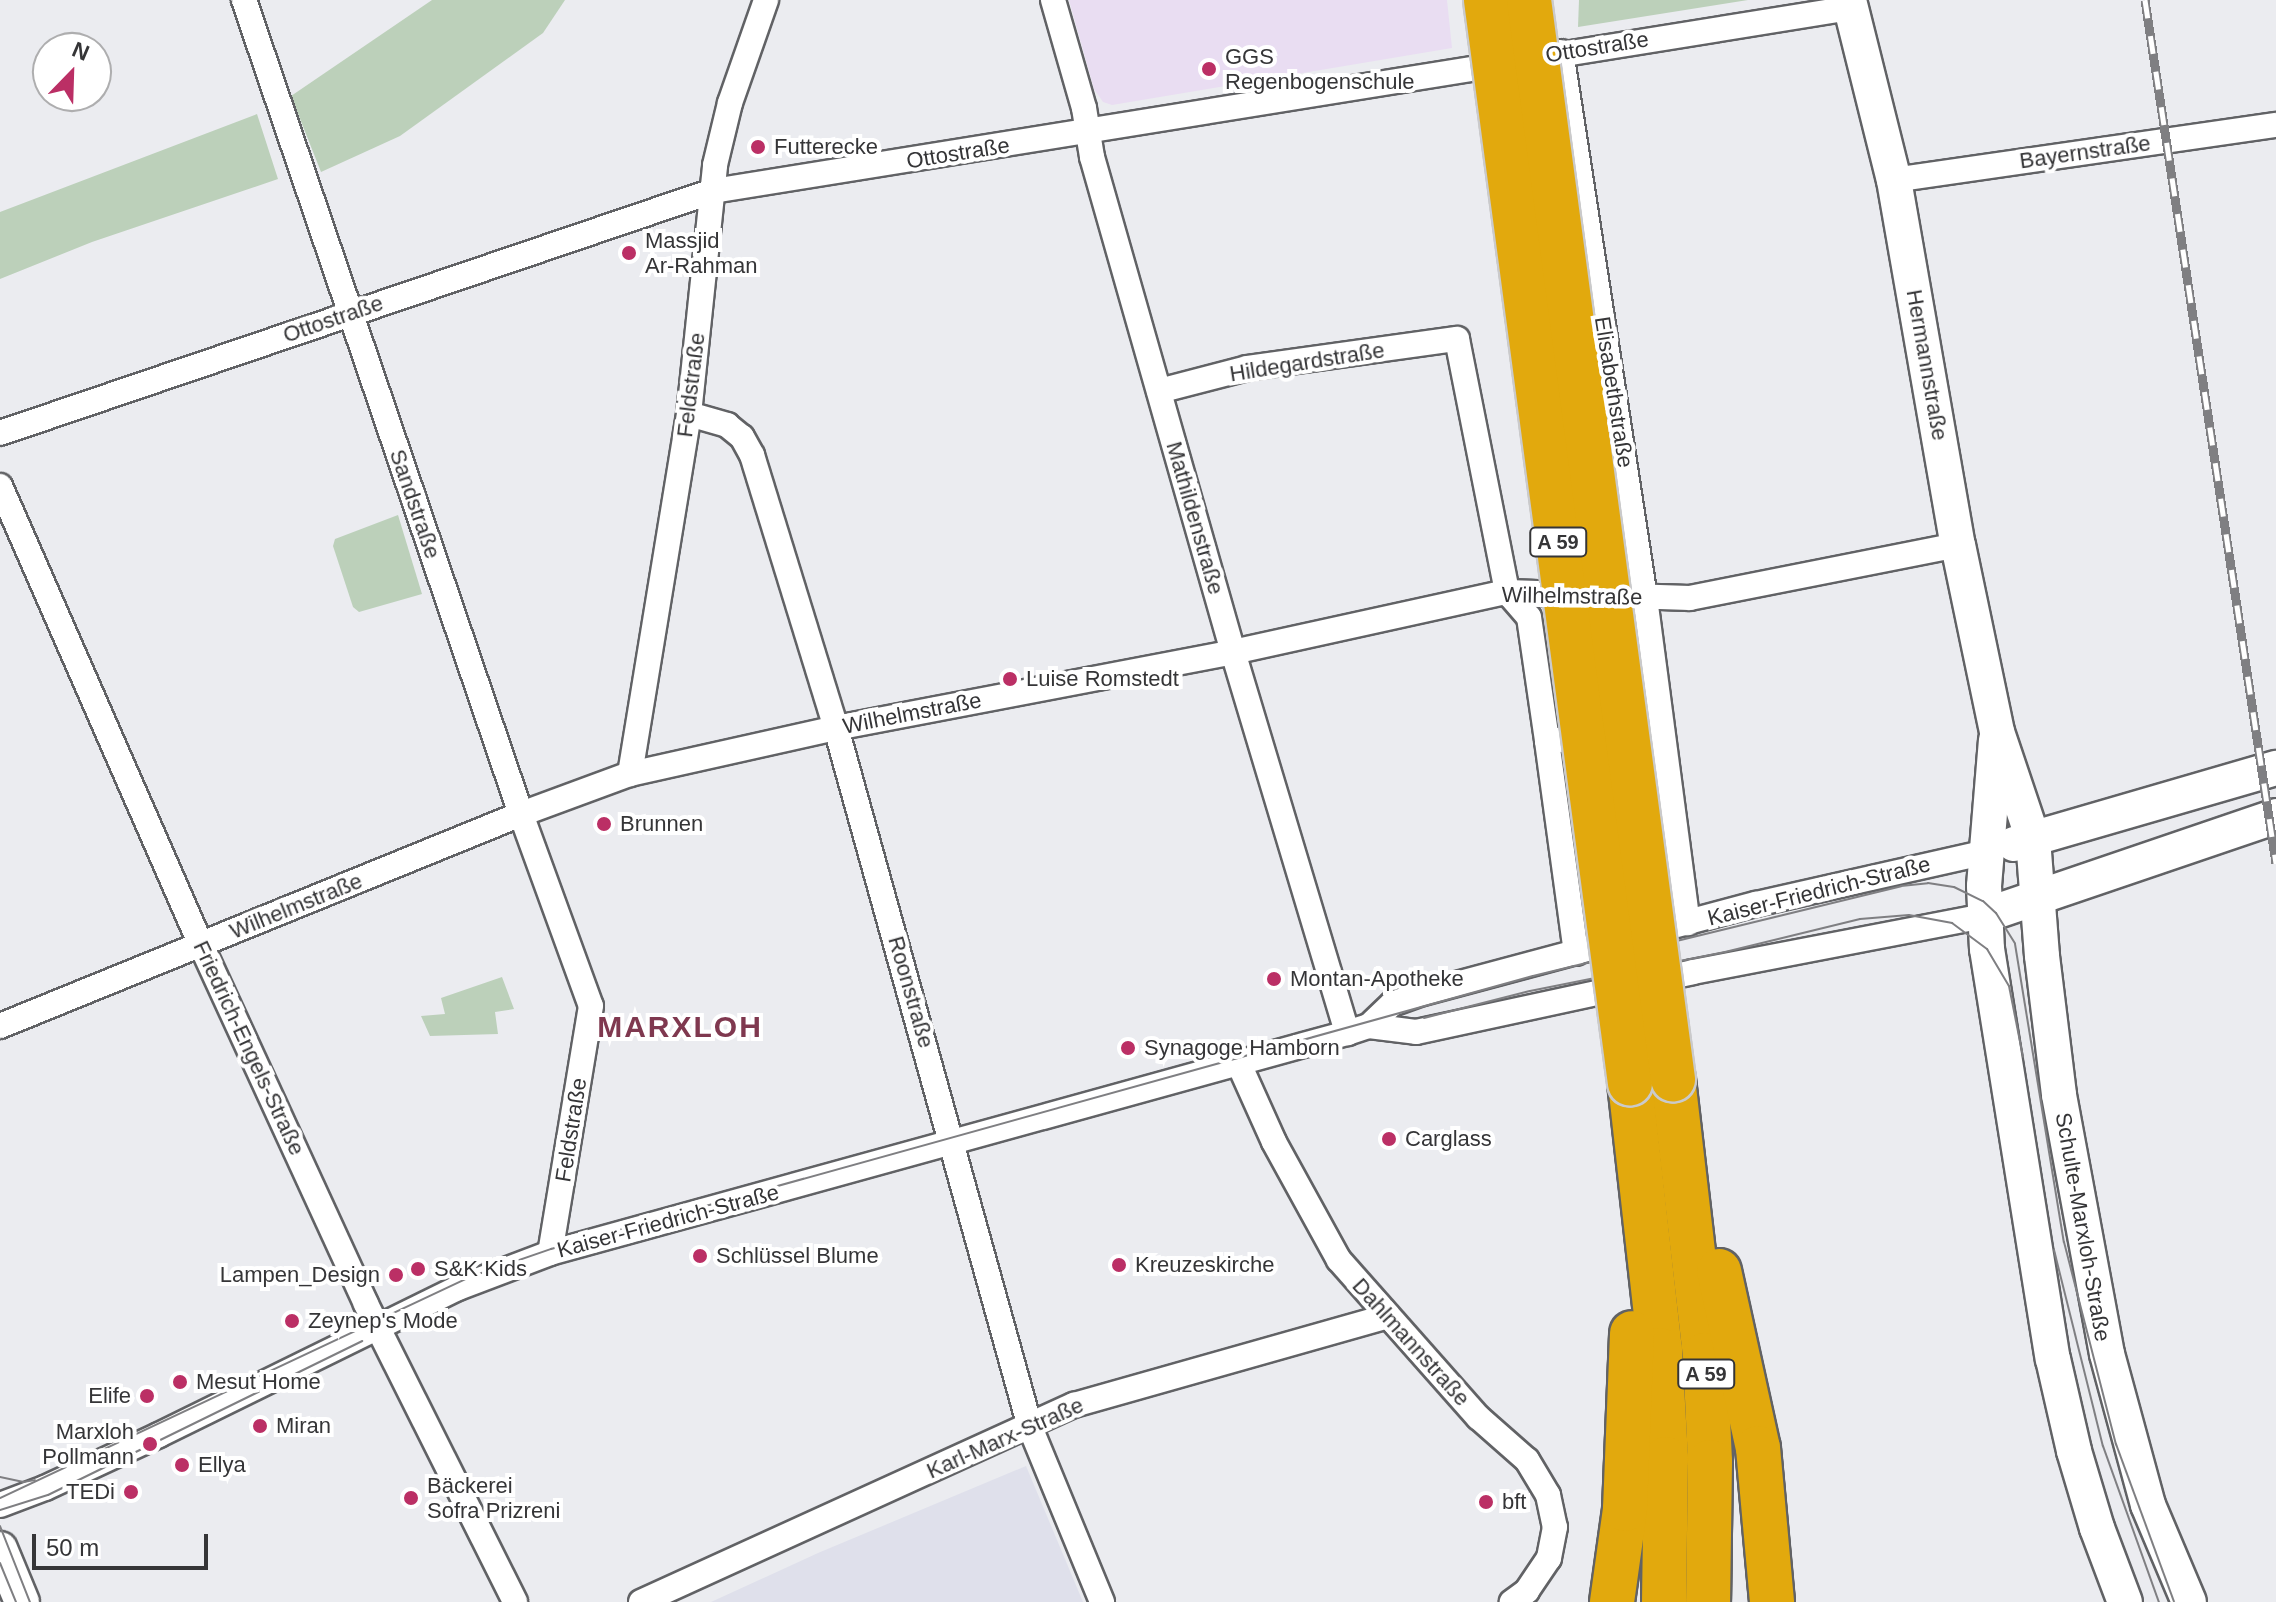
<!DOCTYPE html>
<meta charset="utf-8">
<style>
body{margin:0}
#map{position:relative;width:2276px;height:1602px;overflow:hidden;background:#ebecf0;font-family:Helvetica,sans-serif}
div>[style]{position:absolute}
.built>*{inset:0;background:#dfe0eb}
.education>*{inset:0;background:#e9ddf2}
.green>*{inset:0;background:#bcd0ba}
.roads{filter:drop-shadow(2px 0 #616265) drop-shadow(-2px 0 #616265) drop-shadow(0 2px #616265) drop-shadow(0 -2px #616265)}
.street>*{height:24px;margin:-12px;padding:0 12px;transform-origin:12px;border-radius:12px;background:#fff}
.secondary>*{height:34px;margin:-17px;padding:0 17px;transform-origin:17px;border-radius:17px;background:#fff}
.highway>*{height:44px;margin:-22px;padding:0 22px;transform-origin:22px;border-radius:22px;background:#e2a90d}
.tram>*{height:2px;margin:-1px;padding:0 1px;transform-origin:1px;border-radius:1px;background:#7f7f82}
.rail>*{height:9px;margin-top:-4.5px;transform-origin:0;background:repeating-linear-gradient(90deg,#fff 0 18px,#7f7f82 0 36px);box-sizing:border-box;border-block:2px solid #7f7f82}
.bridges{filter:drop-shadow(2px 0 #cacacb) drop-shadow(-2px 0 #cacacb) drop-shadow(0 2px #cacacb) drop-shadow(0 -2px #cacacb)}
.highway-bridge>*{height:44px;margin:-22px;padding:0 22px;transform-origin:22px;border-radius:22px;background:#e2a90d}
.dots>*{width:22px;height:22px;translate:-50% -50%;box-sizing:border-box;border:4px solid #fff;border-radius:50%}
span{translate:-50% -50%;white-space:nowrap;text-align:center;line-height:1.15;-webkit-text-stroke:8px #fff;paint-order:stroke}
.shield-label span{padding:2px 6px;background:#fff;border:2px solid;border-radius:6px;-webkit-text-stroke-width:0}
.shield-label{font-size:20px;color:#353537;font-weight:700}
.street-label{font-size:22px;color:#353537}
.poi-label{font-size:22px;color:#353537}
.left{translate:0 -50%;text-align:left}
.right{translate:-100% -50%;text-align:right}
.district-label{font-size:30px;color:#7f384f;font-weight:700;letter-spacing:2px}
.north{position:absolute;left:32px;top:32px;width:80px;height:80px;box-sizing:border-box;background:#fff;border:2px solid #aeaeaf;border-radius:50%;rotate:23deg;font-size:22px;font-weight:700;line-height:32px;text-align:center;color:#353537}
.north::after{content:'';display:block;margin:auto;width:28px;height:36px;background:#bb2f65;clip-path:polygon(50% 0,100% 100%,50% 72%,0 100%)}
.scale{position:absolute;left:32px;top:1534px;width:176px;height:36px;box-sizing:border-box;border:4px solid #353537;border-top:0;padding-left:10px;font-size:24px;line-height:28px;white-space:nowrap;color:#353537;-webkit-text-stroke:6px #fff;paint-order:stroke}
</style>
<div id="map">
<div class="built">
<i style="clip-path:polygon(1026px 1466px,1083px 1602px,711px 1602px,818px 1553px)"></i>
</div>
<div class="education">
<i style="clip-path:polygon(1069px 0,1447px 0,1452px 48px,1112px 105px,1103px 102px,1094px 89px)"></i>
</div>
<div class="green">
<i style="clip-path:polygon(432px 0,565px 0,543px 33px,400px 136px,321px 172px,291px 96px)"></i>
<i style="clip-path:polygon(1579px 0,1748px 0,1578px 27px)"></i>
<i style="clip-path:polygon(257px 114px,278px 179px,92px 242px,0 279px,0 212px)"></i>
<i style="clip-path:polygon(398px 515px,422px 594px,359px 612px,353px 607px,333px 546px,335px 539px)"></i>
<i style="clip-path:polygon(502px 977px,514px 1009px,495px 1012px,498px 1034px,430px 1036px,421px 1016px,445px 1014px,441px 998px)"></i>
</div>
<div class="roads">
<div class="street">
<i style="left:244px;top:0;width:860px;rotate:71.21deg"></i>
<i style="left:521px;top:814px;width:204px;rotate:70deg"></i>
<i style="left:591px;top:1006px;width:250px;rotate:99.4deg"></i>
<i style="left:1053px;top:0;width:112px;rotate:74deg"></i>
<i style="left:1084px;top:108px;width:50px;rotate:80.7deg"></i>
<i style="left:1092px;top:157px;width:515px;rotate:74.1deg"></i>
<i style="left:1233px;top:652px;width:398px;rotate:73.3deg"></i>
<i style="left:1561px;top:52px;width:552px;rotate:81.25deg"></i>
<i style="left:1645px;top:598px;width:328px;rotate:82.5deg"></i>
<i style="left:1894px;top:180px;width:386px;rotate:-8.2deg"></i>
<i style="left:1159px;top:391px;width:91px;rotate:-14.6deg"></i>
<i style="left:1247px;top:368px;width:212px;rotate:-7.9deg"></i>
<i style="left:1457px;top:339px;width:258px;rotate:78.8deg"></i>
<i style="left:1507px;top:592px;width:33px;rotate:49deg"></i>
<i style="left:1529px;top:617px;width:125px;rotate:81.7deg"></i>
<i style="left:1547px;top:741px;width:45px;rotate:-5.1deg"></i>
<i style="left:689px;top:414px;width:40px;rotate:16deg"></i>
<i style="left:727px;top:425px;width:19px;rotate:39deg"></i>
<i style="left:742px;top:437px;width:21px;rotate:61deg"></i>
<i style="left:752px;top:455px;width:286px;rotate:72.9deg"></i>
<i style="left:836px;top:728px;width:725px;rotate:74.49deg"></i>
<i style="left:1030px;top:1427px;width:189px;rotate:67.6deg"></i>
<i style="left:0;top:433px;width:753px;rotate:-18.75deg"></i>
<i style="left:713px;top:191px;width:1152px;rotate:-9.14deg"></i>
<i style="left:0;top:486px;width:501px;rotate:66.35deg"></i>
<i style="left:201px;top:945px;width:395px;rotate:65.3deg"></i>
<i style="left:366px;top:1304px;width:333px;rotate:63.4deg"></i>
<i style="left:1547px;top:741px;width:214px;rotate:82.2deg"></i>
<i style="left:630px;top:774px;width:365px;rotate:-80.7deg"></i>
<i style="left:689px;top:414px;width:250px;rotate:-84deg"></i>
<i style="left:715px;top:165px;width:64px;rotate:-76.4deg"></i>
<i style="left:730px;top:103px;width:109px;rotate:-70.7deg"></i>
<i style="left:0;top:1026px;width:562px;rotate:-22.14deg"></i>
<i style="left:521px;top:814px;width:116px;rotate:-20.2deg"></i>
<i style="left:630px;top:774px;width:211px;rotate:-12.6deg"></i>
<i style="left:836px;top:728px;width:404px;rotate:-10.8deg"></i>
<i style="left:1233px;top:652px;width:280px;rotate:-12.4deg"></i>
<i style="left:1507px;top:592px;width:183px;rotate:1.9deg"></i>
<i style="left:1690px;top:598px;width:273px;rotate:-11.2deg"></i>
<i style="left:1369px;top:1026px;width:47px;rotate:7.3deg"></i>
<i style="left:1416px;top:1032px;width:283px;rotate:-12.2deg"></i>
<i style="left:1693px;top:972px;width:295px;rotate:-10.9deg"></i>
<i style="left:1239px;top:1064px;width:85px;rotate:65.8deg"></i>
<i style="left:1274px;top:1142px;width:135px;rotate:61.2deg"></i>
<i style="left:1339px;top:1260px;width:210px;rotate:48.5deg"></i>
<i style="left:1478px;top:1417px;width:65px;rotate:41.3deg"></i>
<i style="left:1527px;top:1460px;width:41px;rotate:59deg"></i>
<i style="left:1548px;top:1495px;width:33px;rotate:78deg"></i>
<i style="left:1555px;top:1527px;width:32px;rotate:101deg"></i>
<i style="left:1549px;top:1558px;width:40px;rotate:124deg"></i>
<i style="left:1527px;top:1591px;width:19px;rotate:144deg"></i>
<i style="left:0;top:1505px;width:48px;rotate:-20.7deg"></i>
<i style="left:45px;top:1488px;width:126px;rotate:-24.9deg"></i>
<i style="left:159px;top:1435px;width:333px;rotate:-26.2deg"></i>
<i style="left:458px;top:1288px;width:98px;rotate:-20.8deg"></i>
<i style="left:550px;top:1253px;width:827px;rotate:-15.43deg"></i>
<i style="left:1347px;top:1033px;width:23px;rotate:-18deg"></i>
<i style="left:1369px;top:1026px;width:32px;rotate:-44deg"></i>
<i style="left:1392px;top:1004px;width:33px;rotate:-20deg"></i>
<i style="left:1423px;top:993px;width:345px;rotate:-15deg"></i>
<i style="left:1756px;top:904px;width:237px;rotate:-12.7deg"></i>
<i style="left:641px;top:1602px;width:476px;rotate:-24.5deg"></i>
<i style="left:1074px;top:1405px;width:324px;rotate:-15.8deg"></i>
</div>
<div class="secondary">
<i style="left:1849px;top:0;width:186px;rotate:76deg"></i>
<i style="left:1894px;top:180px;width:371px;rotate:80.1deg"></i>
<i style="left:1958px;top:545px;width:191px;rotate:78.2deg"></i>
<i style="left:1997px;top:732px;width:113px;rotate:71.4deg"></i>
<i style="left:2033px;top:839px;width:117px;rotate:85.6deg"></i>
<i style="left:2042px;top:956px;width:140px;rotate:83deg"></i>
<i style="left:2059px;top:1095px;width:263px;rotate:79.5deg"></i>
<i style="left:2107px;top:1354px;width:156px;rotate:74.8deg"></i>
<i style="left:2148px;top:1505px;width:105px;rotate:67.1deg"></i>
<i style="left:1996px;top:740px;width:146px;rotate:94.7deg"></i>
<i style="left:1984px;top:886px;width:63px;rotate:87.3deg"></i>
<i style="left:1987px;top:949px;width:415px;rotate:80.9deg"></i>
<i style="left:2053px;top:1359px;width:94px;rotate:77.1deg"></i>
<i style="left:2074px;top:1451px;width:80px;rotate:73.4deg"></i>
<i style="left:2097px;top:1528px;width:79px;rotate:69.3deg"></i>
<i style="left:2014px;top:844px;width:273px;rotate:-16.2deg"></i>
<i style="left:1983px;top:916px;width:310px;rotate:-18.8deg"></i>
<i style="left:0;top:1549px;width:57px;rotate:67.5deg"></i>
</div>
<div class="highway">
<i style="left:1673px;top:1079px;width:278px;rotate:83.4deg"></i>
<i style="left:1705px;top:1355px;width:107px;rotate:87.3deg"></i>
<i style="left:1710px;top:1462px;width:140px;rotate:90.8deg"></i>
<i style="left:1630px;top:1083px;width:269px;rotate:83.6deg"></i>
<i style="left:1660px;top:1350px;width:109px;rotate:86.8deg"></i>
<i style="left:1666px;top:1459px;width:143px;rotate:90.8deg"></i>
<i style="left:1719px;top:1271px;width:181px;rotate:77.6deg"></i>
<i style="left:1758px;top:1448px;width:155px;rotate:84.8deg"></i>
<i style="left:1612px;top:1602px;width:94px;rotate:-82deg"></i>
<i style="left:1625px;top:1509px;width:176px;rotate:-87.7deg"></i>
</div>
</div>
<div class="tram">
<i style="left:1424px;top:1018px;width:109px;rotate:-14.3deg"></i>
<i style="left:1530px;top:991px;width:199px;rotate:-11.3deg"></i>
<i style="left:1725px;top:952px;width:139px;rotate:-13.7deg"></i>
<i style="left:1860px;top:919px;width:49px;rotate:-4.7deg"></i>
<i style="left:1909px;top:915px;width:44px;rotate:10.5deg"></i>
<i style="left:1952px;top:923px;width:44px;rotate:36.6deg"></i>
<i style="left:1987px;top:949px;width:43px;rotate:59.3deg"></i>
<i style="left:2009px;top:986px;width:72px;rotate:78.8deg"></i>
<i style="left:2054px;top:1250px;width:202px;rotate:76deg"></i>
<i style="left:2103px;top:1446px;width:166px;rotate:70.3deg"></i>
<i style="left:0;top:1477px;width:24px;rotate:12deg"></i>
<i style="left:23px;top:1482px;width:12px;rotate:-9deg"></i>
<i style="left:0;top:1498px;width:519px;rotate:-25.18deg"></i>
<i style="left:470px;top:1277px;width:86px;rotate:-19.1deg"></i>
<i style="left:551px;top:1249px;width:1019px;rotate:-15.54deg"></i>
<i style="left:1533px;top:976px;width:379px;rotate:-13.7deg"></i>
<i style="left:1901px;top:886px;width:27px;rotate:-6deg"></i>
<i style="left:1928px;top:883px;width:26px;rotate:9deg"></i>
<i style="left:1954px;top:887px;width:32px;rotate:26deg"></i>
<i style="left:1983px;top:901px;width:18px;rotate:43deg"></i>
<i style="left:1996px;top:913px;width:36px;rotate:58deg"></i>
<i style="left:2015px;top:944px;width:302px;rotate:80.7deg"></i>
<i style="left:2064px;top:1242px;width:209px;rotate:75.6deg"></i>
<i style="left:2116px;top:1444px;width:168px;rotate:69.8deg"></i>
<i style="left:0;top:1510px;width:50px;rotate:-17.4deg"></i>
<i style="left:48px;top:1495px;width:350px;rotate:-26.1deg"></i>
<i style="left:0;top:1526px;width:82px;rotate:68.5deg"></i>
<i style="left:0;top:1563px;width:42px;rotate:67.7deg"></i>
</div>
<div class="rail">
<i style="left:2145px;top:0;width:873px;rotate:81.37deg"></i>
</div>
<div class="bridges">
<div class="highway-bridge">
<i style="left:1486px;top:0;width:1093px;rotate:82.43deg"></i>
<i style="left:1529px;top:0;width:1089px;rotate:82.4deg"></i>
</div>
</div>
<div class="dots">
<i style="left:1209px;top:69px;background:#bb2f65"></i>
<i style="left:758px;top:147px;background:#bb2f65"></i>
<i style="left:629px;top:253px;background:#bb2f65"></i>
<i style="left:1010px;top:679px;background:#bb2f65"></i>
<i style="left:604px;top:824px;background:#bb2f65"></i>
<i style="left:1274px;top:979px;background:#bb2f65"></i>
<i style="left:1128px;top:1048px;background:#bb2f65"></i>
<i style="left:1389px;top:1139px;background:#bb2f65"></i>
<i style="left:700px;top:1256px;background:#bb2f65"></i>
<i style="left:1119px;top:1265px;background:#bb2f65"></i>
<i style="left:418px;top:1269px;background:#bb2f65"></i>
<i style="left:396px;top:1275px;background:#bb2f65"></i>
<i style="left:292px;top:1321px;background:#bb2f65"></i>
<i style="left:180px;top:1382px;background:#bb2f65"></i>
<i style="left:147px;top:1396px;background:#bb2f65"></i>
<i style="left:260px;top:1426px;background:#bb2f65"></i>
<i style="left:150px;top:1444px;background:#bb2f65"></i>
<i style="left:182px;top:1465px;background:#bb2f65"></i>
<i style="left:131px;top:1492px;background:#bb2f65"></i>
<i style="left:411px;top:1498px;background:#bb2f65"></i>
<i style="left:1486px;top:1502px;background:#bb2f65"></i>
</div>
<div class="shield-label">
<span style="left:1558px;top:542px">A 59</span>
<span style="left:1706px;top:1374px">A 59</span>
</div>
<div class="street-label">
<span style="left:1597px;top:47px;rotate:-9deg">Ottostraße</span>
<span style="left:2085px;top:152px;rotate:-8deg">Bayernstraße</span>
<span style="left:958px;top:153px;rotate:-9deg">Ottostraße</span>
<span style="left:333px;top:319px;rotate:-19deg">Ottostraße</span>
<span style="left:1307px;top:362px;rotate:-9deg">Hildegardstraße</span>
<span style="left:1927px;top:365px;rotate:80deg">Hermannstraße</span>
<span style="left:691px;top:385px;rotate:-83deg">Feldstraße</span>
<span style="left:1614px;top:392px;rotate:81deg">Elisabethstraße</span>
<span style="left:415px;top:504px;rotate:71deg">Sandstraße</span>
<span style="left:1195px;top:518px;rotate:74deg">Mathildenstraße</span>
<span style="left:1572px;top:596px;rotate:1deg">Wilhelmstraße</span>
<span style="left:912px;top:713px;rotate:-11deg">Wilhelmstraße</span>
<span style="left:1819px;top:891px;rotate:-14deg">Kaiser-Friedrich-Straße</span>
<span style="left:296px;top:906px;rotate:-22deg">Wilhelmstraße</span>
<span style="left:911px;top:992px;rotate:74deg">Roonstraße</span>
<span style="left:249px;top:1048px;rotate:65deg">Friedrich-Engels-Straße</span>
<span style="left:571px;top:1130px;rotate:-81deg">Feldstraße</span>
<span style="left:668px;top:1221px;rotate:-15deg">Kaiser-Friedrich-Straße</span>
<span style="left:2083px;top:1227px;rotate:80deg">Schulte-Marxloh-Straße</span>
<span style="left:1411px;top:1342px;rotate:48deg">Dahlmannstraße</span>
<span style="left:1005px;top:1438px;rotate:-24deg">Karl-Marx-Straße</span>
</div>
<div class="poi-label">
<span class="left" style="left:1225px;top:69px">GGS<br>Regenbogenschule</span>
<span class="left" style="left:774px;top:147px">Futterecke</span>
<span class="left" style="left:645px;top:253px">Massjid<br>Ar-Rahman</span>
<span class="left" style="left:1026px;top:679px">Luise Romstedt</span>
<span class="left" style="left:620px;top:824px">Brunnen</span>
<span class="left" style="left:1290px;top:979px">Montan-Apotheke</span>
<span class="left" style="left:1144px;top:1048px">Synagoge Hamborn</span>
<span class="left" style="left:1405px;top:1139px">Carglass</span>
<span class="left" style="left:716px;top:1256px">Schlüssel Blume</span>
<span class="left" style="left:1135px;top:1265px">Kreuzeskirche</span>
<span class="left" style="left:434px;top:1269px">S&amp;K Kids</span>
<span class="right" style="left:380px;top:1275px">Lampen_Design</span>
<span class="left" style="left:308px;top:1321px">Zeynep's Mode</span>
<span class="left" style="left:196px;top:1382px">Mesut Home</span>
<span class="right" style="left:131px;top:1396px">Elife</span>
<span class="left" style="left:276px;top:1426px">Miran</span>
<span class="right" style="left:134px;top:1444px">Marxloh<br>Pollmann</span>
<span class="left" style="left:198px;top:1465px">Ellya</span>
<span class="left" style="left:427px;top:1498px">Bäckerei<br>Sofra Prizreni</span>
<span class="right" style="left:115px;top:1492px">TEDi</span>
<span class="left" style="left:1502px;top:1502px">bft</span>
</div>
<div class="district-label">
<span style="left:680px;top:1027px">MARXLOH</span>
</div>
<div class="north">N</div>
<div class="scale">50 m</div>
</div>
